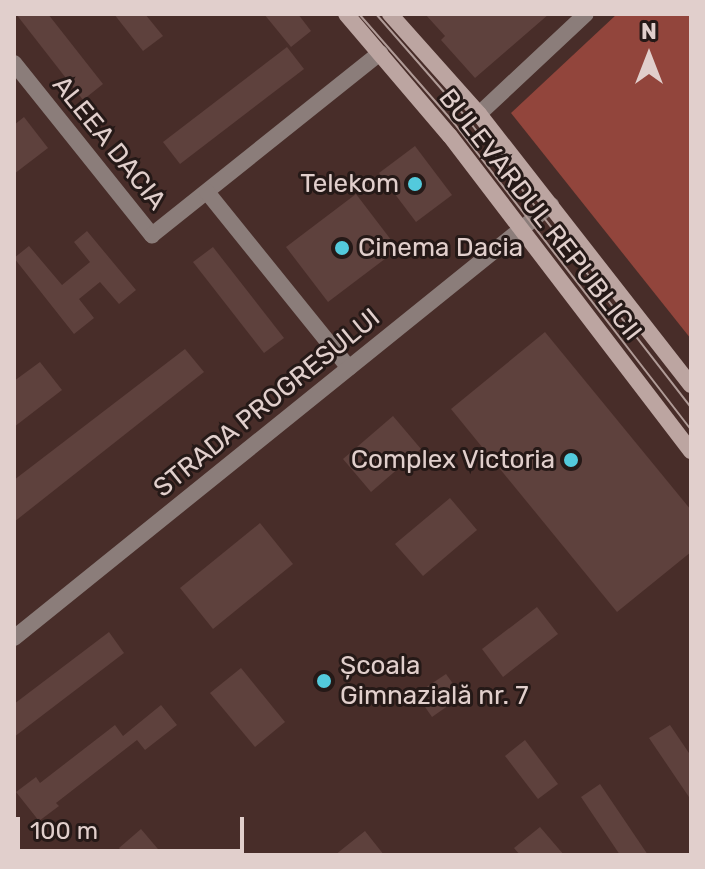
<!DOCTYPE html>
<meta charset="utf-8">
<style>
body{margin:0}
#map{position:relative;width:705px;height:869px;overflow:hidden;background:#482d29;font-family:Rubik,sans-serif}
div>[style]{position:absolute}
.green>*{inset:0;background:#92453c}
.building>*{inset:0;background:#5e413d}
.street>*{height:16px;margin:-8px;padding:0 8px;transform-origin:8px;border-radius:8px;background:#8b7d7a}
.secondary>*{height:16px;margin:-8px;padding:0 8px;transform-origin:8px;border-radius:8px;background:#bca5a1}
.tram>*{height:2px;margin:-1px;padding:0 1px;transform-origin:1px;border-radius:1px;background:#b09b97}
.dots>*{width:22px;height:22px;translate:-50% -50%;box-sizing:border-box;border:4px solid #251917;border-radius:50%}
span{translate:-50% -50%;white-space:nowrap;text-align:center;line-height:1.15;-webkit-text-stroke:6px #251917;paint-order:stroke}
.street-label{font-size:26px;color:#e1cfcc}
.poi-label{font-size:26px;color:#e1cfcc}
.right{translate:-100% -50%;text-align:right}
.left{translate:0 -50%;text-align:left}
.frame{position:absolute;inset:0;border:16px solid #e1cfcc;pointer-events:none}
.north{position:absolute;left:609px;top:16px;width:80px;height:80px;-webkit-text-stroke:6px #251917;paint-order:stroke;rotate:0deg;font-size:22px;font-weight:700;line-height:32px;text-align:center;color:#e1cfcc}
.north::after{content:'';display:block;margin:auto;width:28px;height:36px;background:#e1cfcc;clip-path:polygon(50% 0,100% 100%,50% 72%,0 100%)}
.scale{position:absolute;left:16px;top:817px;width:228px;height:36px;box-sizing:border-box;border:4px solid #e1cfcc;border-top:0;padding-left:10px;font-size:24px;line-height:28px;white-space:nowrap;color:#e1cfcc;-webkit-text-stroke:6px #251917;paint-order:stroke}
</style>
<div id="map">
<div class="green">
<i style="clip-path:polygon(617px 14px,691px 14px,691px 339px,511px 113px)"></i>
</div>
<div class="building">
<i style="clip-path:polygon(16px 14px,48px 14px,103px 84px,83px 100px)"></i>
<i style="clip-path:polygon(114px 14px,145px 14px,163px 36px,143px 51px)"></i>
<i style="clip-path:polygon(264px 14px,298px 14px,311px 31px,291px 47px)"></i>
<i style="clip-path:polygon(425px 14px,549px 14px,475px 78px,441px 40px,445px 36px)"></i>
<i style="clip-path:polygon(287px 47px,304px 69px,180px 164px,163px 142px)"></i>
<i style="clip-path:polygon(24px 117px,48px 148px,14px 174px,14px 125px)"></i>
<i style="clip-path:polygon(415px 146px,452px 195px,416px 222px,379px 173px)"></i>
<i style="clip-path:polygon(356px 194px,398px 249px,328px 302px,286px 247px)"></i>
<i style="clip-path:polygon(87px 231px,136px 290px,119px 304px,100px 282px,79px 299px,94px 318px,74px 334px,14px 258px,29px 246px,62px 285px,90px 262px,74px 242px)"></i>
<i style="clip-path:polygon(213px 247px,284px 338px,264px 353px,193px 262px)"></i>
<i style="clip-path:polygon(545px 332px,691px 510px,691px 552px,617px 612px,451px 409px)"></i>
<i style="clip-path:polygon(185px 349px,204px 372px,14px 522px,14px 480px)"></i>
<i style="clip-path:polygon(40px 362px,62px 390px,14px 427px,14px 381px)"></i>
<i style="clip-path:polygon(393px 416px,421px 449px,371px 492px,343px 459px)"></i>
<i style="clip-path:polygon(450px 498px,477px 530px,423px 576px,395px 544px)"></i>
<i style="clip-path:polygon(260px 523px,293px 564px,213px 629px,180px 588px)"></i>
<i style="clip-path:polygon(537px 607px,558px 634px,503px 677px,482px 649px)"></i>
<i style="clip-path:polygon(109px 632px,124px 653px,14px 737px,14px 704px)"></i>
<i style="clip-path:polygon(241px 668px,285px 722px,255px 747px,210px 693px)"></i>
<i style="clip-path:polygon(446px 674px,462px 696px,432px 717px,416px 694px)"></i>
<i style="clip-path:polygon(161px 705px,177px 725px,145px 750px,137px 740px,56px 803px,59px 806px,39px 821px,16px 792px,36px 777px,40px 783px,115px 725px,123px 736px)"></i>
<i style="clip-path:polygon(670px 725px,691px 756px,691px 800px,649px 738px)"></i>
<i style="clip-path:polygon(525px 740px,558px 784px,538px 799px,505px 756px)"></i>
<i style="clip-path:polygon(600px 784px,648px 855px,620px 855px,581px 797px)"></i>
<i style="clip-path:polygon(540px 827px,564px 855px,520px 855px,514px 848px)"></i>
<i style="clip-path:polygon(141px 829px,163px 855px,125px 855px,119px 848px)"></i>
<i style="clip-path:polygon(365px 831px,384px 855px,335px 855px)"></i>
</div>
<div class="street">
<i style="left:14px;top:63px;width:221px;rotate:51.3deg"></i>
<i style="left:152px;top:235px;width:292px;rotate:-38.6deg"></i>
<i style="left:479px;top:114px;width:146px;rotate:-43.1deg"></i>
<i style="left:207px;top:192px;width:226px;rotate:51.1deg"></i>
<i style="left:14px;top:638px;width:690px;rotate:-38.88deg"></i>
</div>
<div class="secondary">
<i style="left:346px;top:14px;width:160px;rotate:49.6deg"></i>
<i style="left:450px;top:136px;width:397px;rotate:52.6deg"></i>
<i style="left:390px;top:14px;width:134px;rotate:48.3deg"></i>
<i style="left:479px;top:114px;width:344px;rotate:52deg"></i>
</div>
<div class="tram">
<i style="left:359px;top:14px;width:145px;rotate:48.9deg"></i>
<i style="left:454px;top:123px;width:388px;rotate:52.3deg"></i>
<i style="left:376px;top:14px;width:135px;rotate:48.9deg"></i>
<i style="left:465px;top:116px;width:368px;rotate:52.2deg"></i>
</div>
<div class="dots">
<i style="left:415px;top:184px;background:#53cadc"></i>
<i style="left:342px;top:248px;background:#53cadc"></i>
<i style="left:571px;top:460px;background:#53cadc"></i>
<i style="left:324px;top:681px;background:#53cadc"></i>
</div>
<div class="street-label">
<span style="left:109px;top:143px;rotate:51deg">ALEEA DACIA</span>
<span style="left:540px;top:215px;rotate:52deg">BULEVARDUL REPUBLICII</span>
<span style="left:267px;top:403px;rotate:-39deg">STRADA PROGRESULUI</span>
</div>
<div class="poi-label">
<span class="right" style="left:399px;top:184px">Telekom</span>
<span class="left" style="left:358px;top:248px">Cinema Dacia</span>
<span class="right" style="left:555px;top:460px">Complex Victoria</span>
<span class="left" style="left:340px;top:681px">Școala<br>Gimnazială nr. 7</span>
</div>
<div class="frame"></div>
<div class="north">N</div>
<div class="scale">100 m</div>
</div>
